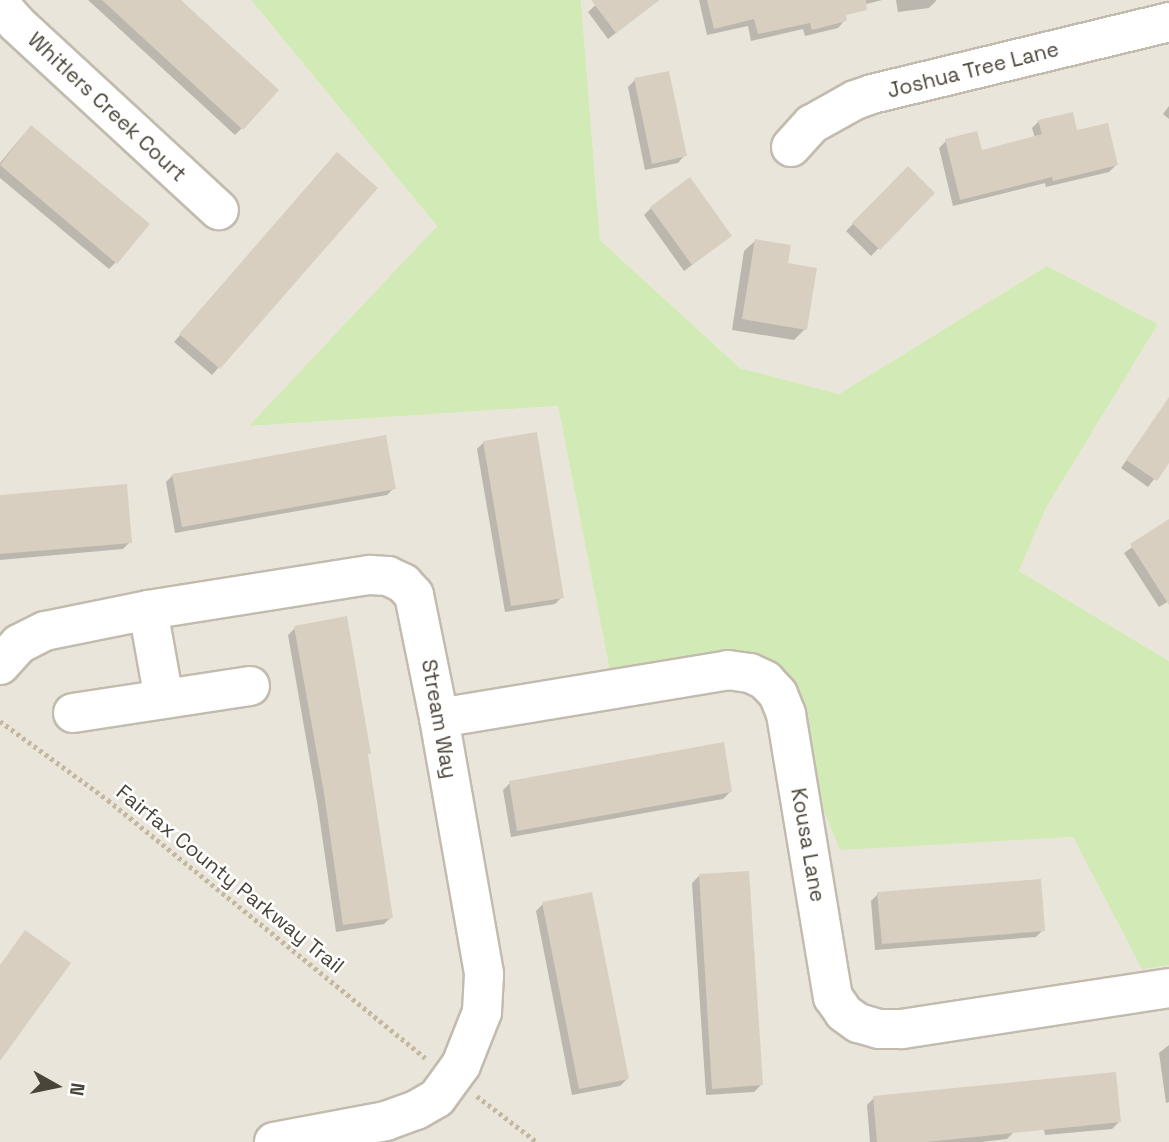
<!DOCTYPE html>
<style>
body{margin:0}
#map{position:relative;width:1169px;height:1142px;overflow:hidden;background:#f6f3ec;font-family:"Space Grotesk",sans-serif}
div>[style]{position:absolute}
.residential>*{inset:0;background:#eae5da}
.green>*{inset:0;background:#d2eab5}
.shadow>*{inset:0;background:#0003}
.building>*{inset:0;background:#d8cfc1}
.path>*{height:4.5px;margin-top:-2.25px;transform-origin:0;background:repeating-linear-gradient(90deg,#c4b79f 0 3.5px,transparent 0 7px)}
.roads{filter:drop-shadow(2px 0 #c2bbae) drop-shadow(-2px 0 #c2bbae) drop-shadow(0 2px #c2bbae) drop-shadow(0 -2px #c2bbae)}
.minor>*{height:38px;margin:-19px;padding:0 19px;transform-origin:19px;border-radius:19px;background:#fff}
span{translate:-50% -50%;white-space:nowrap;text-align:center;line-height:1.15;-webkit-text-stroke:5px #fff;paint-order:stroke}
.street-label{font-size:21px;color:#4b4439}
.north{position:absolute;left:21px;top:1051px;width:70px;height:70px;-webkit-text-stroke:5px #fff;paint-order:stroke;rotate:99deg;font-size:19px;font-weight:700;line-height:28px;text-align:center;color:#4b4439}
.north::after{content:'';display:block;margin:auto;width:24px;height:32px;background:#4b4439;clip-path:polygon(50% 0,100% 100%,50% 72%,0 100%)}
</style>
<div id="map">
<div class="residential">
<i style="clip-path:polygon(0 0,251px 0,437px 226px,250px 426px,558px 406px,616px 701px,766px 669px,840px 849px,1073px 837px,1142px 968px,1169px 965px,1169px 1142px,0 1142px)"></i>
<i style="clip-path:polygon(581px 0,1169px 0,1169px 661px,1019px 571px,1046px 508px,1158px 324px,1047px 266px,839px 394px,740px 368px,600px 240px)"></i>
</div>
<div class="green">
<i style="clip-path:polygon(251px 0,581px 0,600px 240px,740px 368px,839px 394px,1047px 266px,1158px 324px,1046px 508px,1019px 571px,1169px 661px,1169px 965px,1142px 969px,1073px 837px,840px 850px,766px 669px,616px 702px,558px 406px,249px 426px,437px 226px)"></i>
</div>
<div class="shadow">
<i style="clip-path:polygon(88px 0,178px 0,242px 128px,235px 135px)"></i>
<i style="clip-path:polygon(601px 0,659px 0,608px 39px,588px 12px)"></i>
<i style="clip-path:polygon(699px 0,882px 0,843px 10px,845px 20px,838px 28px,805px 36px,803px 29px,751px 41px,748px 26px,707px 35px)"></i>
<i style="clip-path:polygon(896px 0,936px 0,936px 1px,929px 8px,898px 12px)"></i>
<i style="clip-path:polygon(635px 80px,685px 155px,678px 163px,645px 170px,628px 87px)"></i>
<i style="clip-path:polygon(1169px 106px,1169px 119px,1163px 114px)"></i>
<i style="clip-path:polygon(1039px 121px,1075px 132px,1116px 165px,1109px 172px,1046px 187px,1045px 183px,953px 206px,939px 148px,946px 141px,981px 152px,1035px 138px,1032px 128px)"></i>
<i style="clip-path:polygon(24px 134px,116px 262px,109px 269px,0 178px,0 163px)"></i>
<i style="clip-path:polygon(330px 161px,375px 188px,212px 375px,174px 342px)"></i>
<i style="clip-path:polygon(908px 168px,933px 193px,871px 256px,846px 231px)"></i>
<i style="clip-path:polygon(651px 208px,730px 236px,684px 271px,644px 215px)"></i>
<i style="clip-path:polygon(755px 241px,786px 265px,805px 329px,794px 340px,732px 330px,744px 251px)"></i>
<i style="clip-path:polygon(1169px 399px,1169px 460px,1148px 487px,1121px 468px)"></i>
<i style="clip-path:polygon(484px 442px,562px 597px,555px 604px,505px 612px,477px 449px)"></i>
<i style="clip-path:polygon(173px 475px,394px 488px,387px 495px,175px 533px,166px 482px)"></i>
<i style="clip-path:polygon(0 497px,130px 542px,123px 549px,0 560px)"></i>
<i style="clip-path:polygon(1169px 521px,1169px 601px,1159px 607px,1124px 553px)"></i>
<i style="clip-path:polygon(295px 628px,369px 753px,366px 756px,391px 917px,384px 924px,336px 932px,317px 801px,288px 635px)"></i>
<i style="clip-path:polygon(510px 783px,730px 792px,723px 799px,511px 837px,503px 790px)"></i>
<i style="clip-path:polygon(699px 876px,761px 1085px,754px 1092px,706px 1095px,692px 883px)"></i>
<i style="clip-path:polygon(878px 894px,1043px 930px,1036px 937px,875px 950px,871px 901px)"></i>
<i style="clip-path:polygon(543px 904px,627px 1079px,620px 1086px,572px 1095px,536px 911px)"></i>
<i style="clip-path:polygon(1169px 1045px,1169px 1102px,1166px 1103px,1159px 1053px)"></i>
<i style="clip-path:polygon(1036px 1088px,1119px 1122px,1112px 1129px,1045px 1135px)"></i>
<i style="clip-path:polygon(874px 1098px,1014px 1132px,1007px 1139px,981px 1142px,870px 1142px,867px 1105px)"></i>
</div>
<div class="building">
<i style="clip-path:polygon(102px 0,181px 0,279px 90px,243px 130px)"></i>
<i style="clip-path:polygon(591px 0,659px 0,616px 33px)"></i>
<i style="clip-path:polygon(707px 0,866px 0,867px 10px,846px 15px,847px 21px,812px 30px,810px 23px,758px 34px,754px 19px,714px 29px)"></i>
<i style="clip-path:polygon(669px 71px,687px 156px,652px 164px,634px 78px)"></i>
<i style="clip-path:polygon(1073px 112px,1077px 130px,1108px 123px,1118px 165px,1053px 181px,1052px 177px,960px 200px,945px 139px,977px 131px,982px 150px,1042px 134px,1038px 120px)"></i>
<i style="clip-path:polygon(31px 125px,150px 224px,117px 264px,0 165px)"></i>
<i style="clip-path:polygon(337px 152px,378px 188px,220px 369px,179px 334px)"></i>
<i style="clip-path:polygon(908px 166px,935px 193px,880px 250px,852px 223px)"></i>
<i style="clip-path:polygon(690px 177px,732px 236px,692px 265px,650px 207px)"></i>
<i style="clip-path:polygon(755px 239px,791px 245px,788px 263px,817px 268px,807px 330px,742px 319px)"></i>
<i style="clip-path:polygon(1169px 397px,1169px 463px,1157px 481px,1126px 460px)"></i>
<i style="clip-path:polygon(537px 432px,564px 598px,511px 606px,483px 441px)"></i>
<i style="clip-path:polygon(386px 435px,396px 489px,182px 527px,172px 474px)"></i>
<i style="clip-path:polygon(127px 484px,132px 543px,0 554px,0 495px)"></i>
<i style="clip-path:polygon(1169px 519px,1169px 605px,1130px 544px)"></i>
<i style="clip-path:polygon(347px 616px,371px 754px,368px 754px,393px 918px,343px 925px,324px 793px,294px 626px)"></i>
<i style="clip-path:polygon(724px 742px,732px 792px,517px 831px,509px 781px)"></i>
<i style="clip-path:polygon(749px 871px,763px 1085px,712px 1089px,699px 874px)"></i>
<i style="clip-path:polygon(1041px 879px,1045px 931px,882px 944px,877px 892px)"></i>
<i style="clip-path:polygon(592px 892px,629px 1079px,579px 1089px,542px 902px)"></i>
<i style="clip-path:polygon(25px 930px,71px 963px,0 1061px,0 965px)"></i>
<i style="clip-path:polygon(1116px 1072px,1121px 1122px,926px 1142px,877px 1142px,873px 1096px)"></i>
</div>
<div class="path">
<i style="left:0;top:721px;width:134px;rotate:36.2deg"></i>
<i style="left:108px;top:800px;width:409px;rotate:39.1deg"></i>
<i style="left:477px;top:1096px;width:76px;rotate:37.5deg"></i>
</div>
<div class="roads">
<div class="minor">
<i style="left:2px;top:0;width:9px;rotate:77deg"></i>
<i style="left:4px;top:9px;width:18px;rotate:49deg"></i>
<i style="left:16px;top:23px;width:276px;rotate:42.7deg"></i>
<i style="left:791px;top:147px;width:31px;rotate:-48deg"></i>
<i style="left:812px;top:124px;width:49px;rotate:-29.2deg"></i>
<i style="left:855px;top:100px;width:18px;rotate:-19deg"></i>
<i style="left:872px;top:94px;width:306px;rotate:-13.6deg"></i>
<i style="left:148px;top:610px;width:90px;rotate:79.8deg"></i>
<i style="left:0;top:665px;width:28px;rotate:-48deg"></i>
<i style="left:19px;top:644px;width:29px;rotate:-27deg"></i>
<i style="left:45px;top:631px;width:105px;rotate:-11.5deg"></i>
<i style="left:148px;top:610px;width:225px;rotate:-9deg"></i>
<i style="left:370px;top:575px;width:18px;rotate:3deg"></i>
<i style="left:388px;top:576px;width:17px;rotate:25deg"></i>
<i style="left:403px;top:583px;width:16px;rotate:47deg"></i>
<i style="left:414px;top:595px;width:126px;rotate:78.5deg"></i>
<i style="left:439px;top:718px;width:260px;rotate:80deg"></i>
<i style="left:484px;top:974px;width:38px;rotate:93deg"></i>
<i style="left:482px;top:1012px;width:57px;rotate:111.6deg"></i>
<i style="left:461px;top:1065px;width:41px;rotate:126deg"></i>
<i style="left:437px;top:1098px;width:24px;rotate:150deg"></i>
<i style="left:416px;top:1110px;width:32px;rotate:160deg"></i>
<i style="left:386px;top:1121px;width:114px;rotate:169.4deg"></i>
<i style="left:73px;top:713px;width:179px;rotate:-8.7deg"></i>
<i style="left:439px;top:718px;width:293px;rotate:-9.4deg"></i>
<i style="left:728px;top:670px;width:22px;rotate:8deg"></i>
<i style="left:750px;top:673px;width:17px;rotate:25deg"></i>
<i style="left:765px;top:680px;width:19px;rotate:47deg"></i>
<i style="left:778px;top:694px;width:22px;rotate:68deg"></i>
<i style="left:786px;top:714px;width:287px;rotate:80.6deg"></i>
<i style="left:833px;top:997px;width:19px;rotate:55deg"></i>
<i style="left:844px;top:1013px;width:17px;rotate:36deg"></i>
<i style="left:858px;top:1023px;width:22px;rotate:16deg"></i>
<i style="left:879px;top:1029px;width:23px"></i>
<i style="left:902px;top:1029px;width:270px;rotate:-8.7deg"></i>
</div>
</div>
<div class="street-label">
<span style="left:973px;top:70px;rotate:-14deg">Joshua Tree Lane</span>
<span style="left:107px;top:107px;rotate:43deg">Whitlers Creek Court</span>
<span style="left:439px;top:719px;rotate:80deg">Stream Way</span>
<span style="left:808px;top:845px;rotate:80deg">Kousa Lane</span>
<span style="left:230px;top:879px;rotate:39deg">Fairfax County Parkway Trail</span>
</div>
<div class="north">N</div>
</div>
